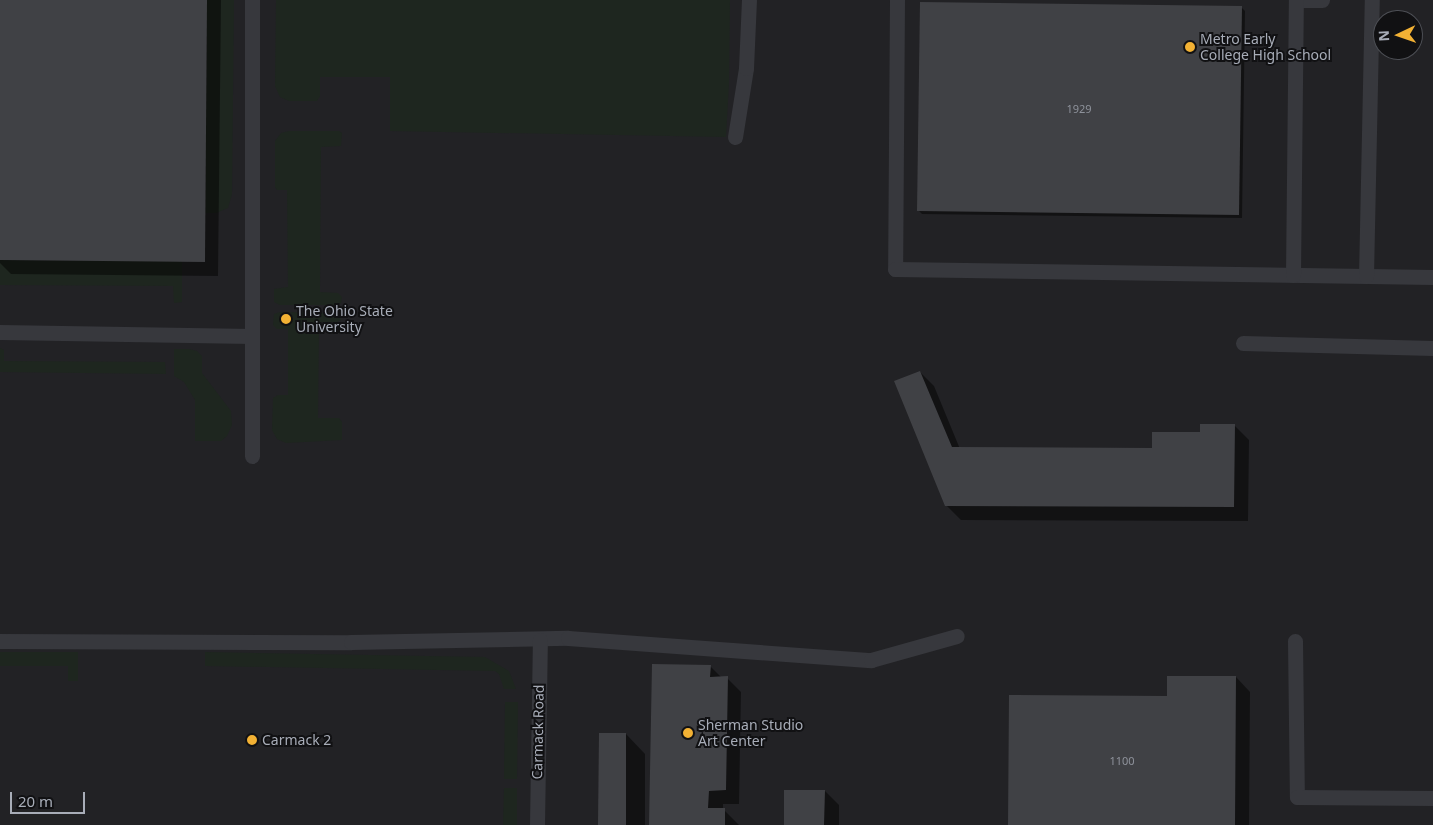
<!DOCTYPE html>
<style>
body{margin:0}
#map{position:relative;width:1433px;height:825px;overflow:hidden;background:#161618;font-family:"Noto Sans",sans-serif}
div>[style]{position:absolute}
.built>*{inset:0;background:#222225}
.green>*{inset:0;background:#1e261f}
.shadow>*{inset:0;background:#0007}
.building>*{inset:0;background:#404145}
.service>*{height:15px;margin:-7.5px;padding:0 7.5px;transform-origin:7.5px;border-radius:7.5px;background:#37383d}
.dots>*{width:14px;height:14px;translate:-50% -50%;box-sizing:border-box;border:2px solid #111113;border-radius:50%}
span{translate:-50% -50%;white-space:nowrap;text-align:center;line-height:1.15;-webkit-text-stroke:4px #111113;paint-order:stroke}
.number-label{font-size:11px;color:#8e929b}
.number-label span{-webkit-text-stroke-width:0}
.poi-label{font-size:14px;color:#a8adb8}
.left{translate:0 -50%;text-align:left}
.street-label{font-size:14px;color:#a8adb8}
.north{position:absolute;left:1373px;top:10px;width:50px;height:50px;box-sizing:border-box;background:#111113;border:1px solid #4d4f55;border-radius:50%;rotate:267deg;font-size:14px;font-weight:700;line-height:20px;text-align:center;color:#a8adb8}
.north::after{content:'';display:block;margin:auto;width:18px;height:22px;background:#f2b134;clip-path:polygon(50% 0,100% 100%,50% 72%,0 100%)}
.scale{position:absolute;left:10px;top:792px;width:75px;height:22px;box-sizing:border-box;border:2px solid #a8adb8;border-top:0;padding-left:6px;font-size:15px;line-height:18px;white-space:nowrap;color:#a8adb8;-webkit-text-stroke:4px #111113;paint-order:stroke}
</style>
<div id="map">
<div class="built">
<i style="clip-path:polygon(evenodd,0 0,1433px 0,1433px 825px,0 825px,0 0,1383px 20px,1413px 20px,1413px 50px,1383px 50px,1383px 20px)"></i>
</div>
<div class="green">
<i style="clip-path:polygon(207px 0,234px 0,232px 194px,228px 208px,216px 213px,205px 213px)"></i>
<i style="clip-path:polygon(276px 0,730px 0,729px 83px,726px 137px,390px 131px,390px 77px,320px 77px,320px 96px,317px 101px,289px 101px,280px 97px,275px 86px)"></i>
<i style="clip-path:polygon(289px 131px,339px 131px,342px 133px,341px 146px,321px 147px,320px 292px,338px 293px,342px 297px,341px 303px,334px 305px,280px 305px,274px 302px,274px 289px,288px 287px,287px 190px,277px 190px,275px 187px,275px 141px,281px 133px)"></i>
<i style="clip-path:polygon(0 260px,182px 261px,182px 302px,174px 303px,173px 286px,0 285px)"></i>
<i style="clip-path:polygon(280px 312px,335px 313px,341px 316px,341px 320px,337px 322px,319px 322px,318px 418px,339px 418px,342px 422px,342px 440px,286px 443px,277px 439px,272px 430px,273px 398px,278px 395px,288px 395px,288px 329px,277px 329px,273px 325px,274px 314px)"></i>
<i style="clip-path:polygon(0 348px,4px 350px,4px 361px,165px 362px,166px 374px,0 372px)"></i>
<i style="clip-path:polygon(174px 349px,189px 349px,197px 351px,202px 356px,202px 373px,231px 411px,232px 425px,227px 436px,221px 441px,195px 441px,195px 400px,184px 382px,174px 376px)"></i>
<i style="clip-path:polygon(0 652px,78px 652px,78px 681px,68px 681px,68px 666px,0 666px)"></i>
<i style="clip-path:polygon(205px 652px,485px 657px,509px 671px,516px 689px,504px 689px,499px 674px,495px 671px,205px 666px)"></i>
<i style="clip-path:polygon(505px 702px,518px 702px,517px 779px,504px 779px)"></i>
<i style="clip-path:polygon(504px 788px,517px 788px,517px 825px,503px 825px)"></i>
</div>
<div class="shadow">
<i style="clip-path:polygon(0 0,221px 0,218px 276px,11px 274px,0 263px)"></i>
<i style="clip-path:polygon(1241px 7px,1245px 11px,1242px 218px,922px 214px,919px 211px)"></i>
<i style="clip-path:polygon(920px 372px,934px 386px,960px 449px,1153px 449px,1234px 425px,1249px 440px,1248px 521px,961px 520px,946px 505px)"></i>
<i style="clip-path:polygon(710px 666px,722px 678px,727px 678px,741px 692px,739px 804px,723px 804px,723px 809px,739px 825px,650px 825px)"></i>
<i style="clip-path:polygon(1236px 677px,1250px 692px,1249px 825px,1009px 825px)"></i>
<i style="clip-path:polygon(626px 734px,645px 754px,645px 825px,599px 825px)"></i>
<i style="clip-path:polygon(825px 791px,839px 805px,839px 825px,785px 825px)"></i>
</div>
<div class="building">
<i style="clip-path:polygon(0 0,207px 0,205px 262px,0 260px)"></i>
<i style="clip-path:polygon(920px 2px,1242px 6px,1239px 215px,917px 211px)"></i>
<i style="clip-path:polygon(920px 371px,952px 447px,1152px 448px,1152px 432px,1200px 432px,1200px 424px,1235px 424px,1234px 507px,945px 506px,894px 381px)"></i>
<i style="clip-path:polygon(652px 664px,711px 665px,710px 677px,728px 676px,726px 790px,709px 791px,708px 808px,725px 808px,725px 825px,649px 825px)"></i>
<i style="clip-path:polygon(1167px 676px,1236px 676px,1235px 825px,1008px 825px,1009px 695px,1167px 696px)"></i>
<i style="clip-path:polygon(599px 733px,626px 733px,626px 825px,598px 825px)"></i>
<i style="clip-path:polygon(784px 790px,825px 790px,824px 825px,784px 825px)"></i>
</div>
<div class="service">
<i style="left:897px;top:0;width:269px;rotate:90.4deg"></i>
<i style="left:895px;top:269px;width:538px;rotate:0.85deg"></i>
<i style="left:1296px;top:0;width:26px"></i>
<i style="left:735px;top:137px;width:70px;rotate:-80.9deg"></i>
<i style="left:746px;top:68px;width:68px;rotate:-87.5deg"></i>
<i style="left:1293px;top:275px;width:275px;rotate:-89.4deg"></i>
<i style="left:1366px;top:276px;width:276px;rotate:-88.8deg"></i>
<i style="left:0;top:332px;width:252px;rotate:0.9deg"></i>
<i style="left:1243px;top:343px;width:190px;rotate:1.5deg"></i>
<i style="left:252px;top:456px;width:456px;rotate:-90deg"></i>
<i style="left:0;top:641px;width:351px;rotate:0.2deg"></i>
<i style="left:351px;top:642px;width:217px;rotate:-1.1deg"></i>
<i style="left:568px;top:638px;width:304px;rotate:4.2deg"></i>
<i style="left:871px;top:660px;width:89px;rotate:-15.6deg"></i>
<i style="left:1295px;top:641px;width:156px;rotate:89.3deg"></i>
<i style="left:1297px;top:797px;width:136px;rotate:0.4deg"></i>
<i style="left:537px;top:825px;width:185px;rotate:-89.1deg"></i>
</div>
<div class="dots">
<i style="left:1190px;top:47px;background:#f2b134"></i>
<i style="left:286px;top:319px;background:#f2b134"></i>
<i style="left:688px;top:733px;background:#f2b134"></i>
<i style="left:252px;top:740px;background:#f2b134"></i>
</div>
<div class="number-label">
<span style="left:1079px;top:109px">1929</span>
<span style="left:1122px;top:761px">1100</span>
</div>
<div class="poi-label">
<span class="left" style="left:1200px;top:47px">Metro Early<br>College High School</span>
<span class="left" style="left:296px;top:319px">The Ohio State<br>University</span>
<span class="left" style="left:698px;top:733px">Sherman Studio<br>Art Center</span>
<span class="left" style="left:262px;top:740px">Carmack 2</span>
</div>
<div class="street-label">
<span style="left:538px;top:732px;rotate:-89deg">Carmack Road</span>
</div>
<div class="north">N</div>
<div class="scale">20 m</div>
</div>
